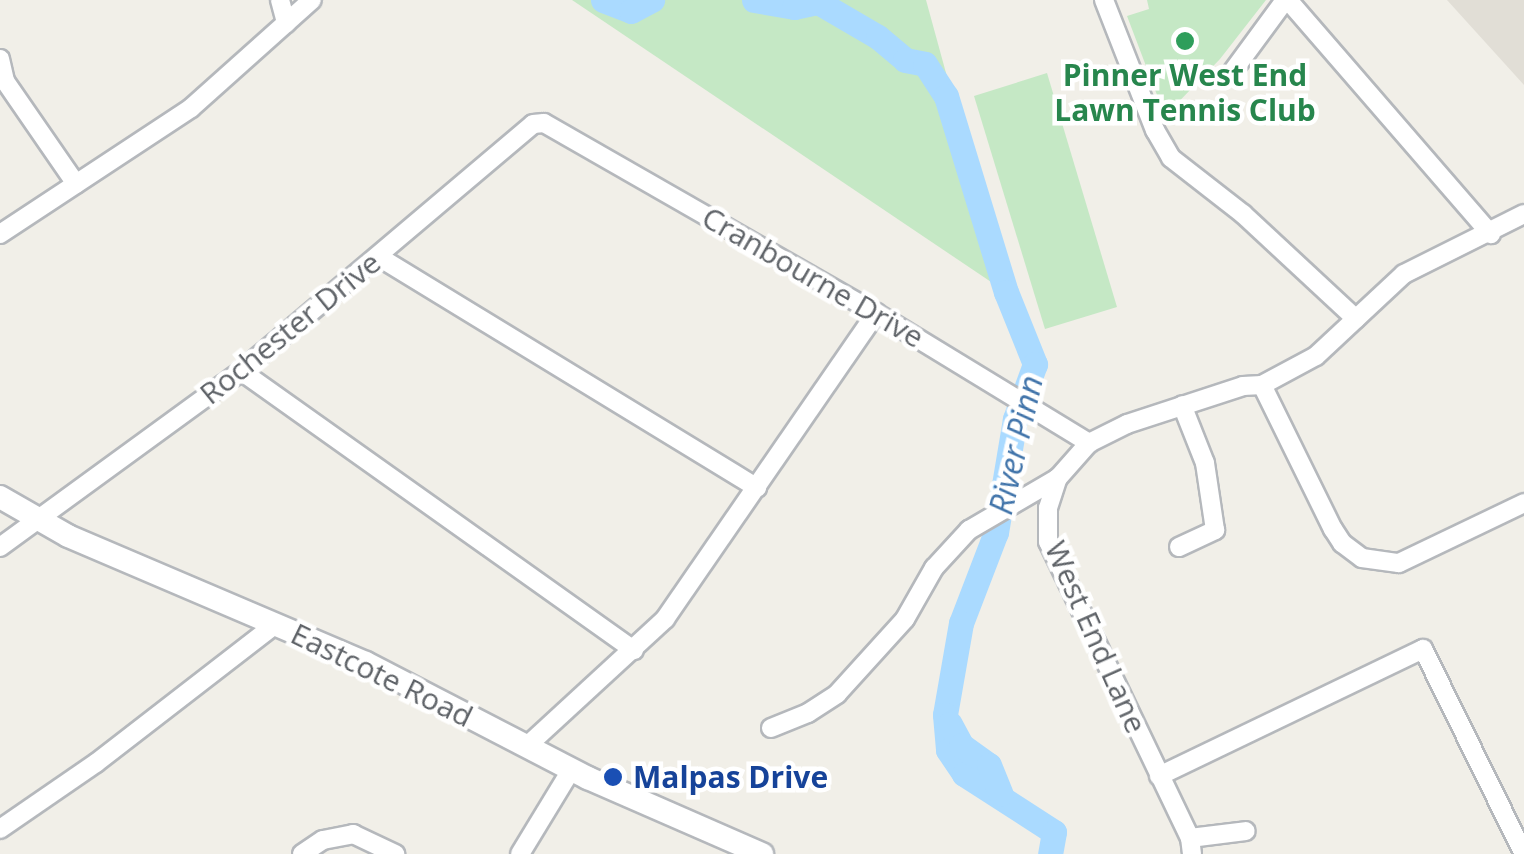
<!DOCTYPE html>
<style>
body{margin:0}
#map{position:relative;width:1524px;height:854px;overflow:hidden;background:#f1efe8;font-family:"Open Sans",sans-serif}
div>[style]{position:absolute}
.education>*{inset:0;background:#e1ded6}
.green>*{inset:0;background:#c5e8c5}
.river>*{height:25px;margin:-12.5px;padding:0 12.5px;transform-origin:12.5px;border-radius:12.5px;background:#aadaff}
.roads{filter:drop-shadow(2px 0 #b5b8bc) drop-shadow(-2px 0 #b5b8bc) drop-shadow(0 2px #b5b8bc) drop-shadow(0 -2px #b5b8bc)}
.street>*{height:18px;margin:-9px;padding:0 9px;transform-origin:9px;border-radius:9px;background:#fff}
.secondary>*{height:22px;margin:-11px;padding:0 11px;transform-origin:11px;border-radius:11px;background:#fff}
.dots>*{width:28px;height:28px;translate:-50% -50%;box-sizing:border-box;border:5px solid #fff;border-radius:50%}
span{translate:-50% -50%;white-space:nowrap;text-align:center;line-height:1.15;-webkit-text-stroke:9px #fff;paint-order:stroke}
.leisure-label{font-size:30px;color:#27864d;font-weight:700}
.street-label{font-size:30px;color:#5f6368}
.transit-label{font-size:30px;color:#164399;font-weight:700}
.left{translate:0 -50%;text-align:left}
.water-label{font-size:32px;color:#4174aa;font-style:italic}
</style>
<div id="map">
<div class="education">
<i style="clip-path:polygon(1447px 0,1524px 0,1524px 85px)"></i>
</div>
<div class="green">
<i style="clip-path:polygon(572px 0,926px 0,1006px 292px)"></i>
<i style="clip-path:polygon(1147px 0,1266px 0,1220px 59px,1165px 116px,1127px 16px,1149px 9px)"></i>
<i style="clip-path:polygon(1047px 73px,1117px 307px,1045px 329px,974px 96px)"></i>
</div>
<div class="river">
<i style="left:603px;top:0;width:30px;rotate:21deg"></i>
<i style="left:631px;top:11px;width:24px;rotate:-28deg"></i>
<i style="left:754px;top:0;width:41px;rotate:9.9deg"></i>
<i style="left:794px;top:7px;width:25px;rotate:-12deg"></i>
<i style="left:818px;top:2px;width:69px;rotate:30.3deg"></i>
<i style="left:878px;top:37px;width:35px;rotate:40deg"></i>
<i style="left:905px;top:60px;width:20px;rotate:11deg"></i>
<i style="left:925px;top:64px;width:38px;rotate:57deg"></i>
<i style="left:946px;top:96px;width:205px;rotate:73deg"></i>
<i style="left:1006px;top:292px;width:78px;rotate:68.1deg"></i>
<i style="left:1035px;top:364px;width:59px;rotate:110deg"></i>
<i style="left:1015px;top:419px;width:115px;rotate:99.5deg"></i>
<i style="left:996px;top:532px;width:97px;rotate:111deg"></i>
<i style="left:961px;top:623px;width:93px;rotate:99.9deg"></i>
<i style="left:945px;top:715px;width:35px;rotate:85deg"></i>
<i style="left:948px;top:750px;width:29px;rotate:56deg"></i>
<i style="left:964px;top:774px;width:107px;rotate:32.8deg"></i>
<i style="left:1054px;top:832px;width:22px;rotate:100deg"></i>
<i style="left:950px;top:724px;width:24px;rotate:62deg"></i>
<i style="left:961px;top:745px;width:34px;rotate:36deg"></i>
<i style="left:989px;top:765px;width:31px;rotate:68deg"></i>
</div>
<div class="roads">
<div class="street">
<i style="left:280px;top:0;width:24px;rotate:75deg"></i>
<i style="left:1104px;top:0;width:140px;rotate:68.6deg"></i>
<i style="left:1155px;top:130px;width:32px;rotate:60deg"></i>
<i style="left:1171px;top:158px;width:91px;rotate:37.9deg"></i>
<i style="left:1243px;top:214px;width:154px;rotate:42.9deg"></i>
<i style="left:1288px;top:0;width:310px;rotate:49.1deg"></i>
<i style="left:0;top:59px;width:23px;rotate:77deg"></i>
<i style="left:5px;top:81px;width:125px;rotate:55.4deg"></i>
<i style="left:1230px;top:75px;width:93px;rotate:-53.7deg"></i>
<i style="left:0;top:234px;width:229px;rotate:-33.4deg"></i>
<i style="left:191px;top:108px;width:162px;rotate:-41.8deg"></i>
<i style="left:379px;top:257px;width:443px;rotate:31.4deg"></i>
<i style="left:241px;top:371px;width:482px;rotate:35.4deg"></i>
<i style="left:1262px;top:385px;width:161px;rotate:63.8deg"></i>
<i style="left:1333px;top:529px;width:17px;rotate:57deg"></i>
<i style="left:1342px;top:543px;width:25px;rotate:37deg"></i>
<i style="left:1362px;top:558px;width:37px;rotate:8deg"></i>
<i style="left:1399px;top:563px;width:139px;rotate:-25.6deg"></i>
<i style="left:0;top:547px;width:298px;rotate:-36.1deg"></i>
<i style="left:241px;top:371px;width:382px;rotate:-40.2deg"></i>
<i style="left:533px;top:124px;width:11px;rotate:-5deg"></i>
<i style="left:544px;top:123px;width:383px;rotate:29.8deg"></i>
<i style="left:876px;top:313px;width:250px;rotate:31.4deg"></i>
<i style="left:1179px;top:547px;width:40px;rotate:-25deg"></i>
<i style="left:1215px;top:530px;width:68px;rotate:-98.5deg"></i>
<i style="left:1205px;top:463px;width:62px;rotate:-111.6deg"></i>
<i style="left:771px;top:728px;width:40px;rotate:-22deg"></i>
<i style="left:808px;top:713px;width:35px;rotate:-33deg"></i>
<i style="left:837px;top:694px;width:101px;rotate:-47.8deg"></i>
<i style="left:905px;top:619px;width:59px;rotate:-60.4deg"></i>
<i style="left:934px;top:568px;width:52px;rotate:-47.4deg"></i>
<i style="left:969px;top:530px;width:103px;rotate:-30.3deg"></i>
<i style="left:527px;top:746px;width:188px;rotate:-42.6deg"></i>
<i style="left:665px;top:619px;width:372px;rotate:-55.4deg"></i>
<i style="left:1159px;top:776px;width:293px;rotate:-25.7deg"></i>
<i style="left:1423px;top:649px;width:229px;rotate:63.8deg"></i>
<i style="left:0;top:829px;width:116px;rotate:-34.5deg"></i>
<i style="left:96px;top:763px;width:227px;rotate:-37.7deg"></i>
<i style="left:1190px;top:838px;width:56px;rotate:-7.1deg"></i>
<i style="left:302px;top:854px;width:25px;rotate:-34deg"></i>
<i style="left:323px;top:840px;width:31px;rotate:-11deg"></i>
<i style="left:353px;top:834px;width:47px;rotate:25.5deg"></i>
<i style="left:520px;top:854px;width:98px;rotate:-58.7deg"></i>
<i style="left:1192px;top:854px;width:16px;rotate:-97deg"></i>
<i style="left:1190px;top:838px;width:328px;rotate:-115.6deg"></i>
<i style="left:1048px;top:542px;width:34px;rotate:-90deg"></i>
<i style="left:1048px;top:508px;width:32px;rotate:-72deg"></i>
<i style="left:1058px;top:478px;width:47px;rotate:-48.5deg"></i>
<i style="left:1089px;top:443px;width:42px;rotate:-26.6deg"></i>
<i style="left:1127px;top:424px;width:122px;rotate:-18.1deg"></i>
<i style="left:1243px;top:386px;width:19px;rotate:-3deg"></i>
<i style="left:1262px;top:385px;width:61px;rotate:-28.2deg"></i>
<i style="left:1316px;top:356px;width:120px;rotate:-43deg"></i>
<i style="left:1404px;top:274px;width:134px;rotate:-26.6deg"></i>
</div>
<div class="secondary">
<i style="left:0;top:497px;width:78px;rotate:29.8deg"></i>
<i style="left:68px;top:536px;width:324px;rotate:23.1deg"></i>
<i style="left:366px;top:663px;width:250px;rotate:27.4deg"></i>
<i style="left:588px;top:778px;width:190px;rotate:23.6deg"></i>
</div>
</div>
<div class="dots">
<i style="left:1185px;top:41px;background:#2e9e5b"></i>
<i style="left:613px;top:777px;background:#1a4fb4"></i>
</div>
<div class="leisure-label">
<span style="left:1185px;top:92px">Pinner West End<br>Lawn Tennis Club</span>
</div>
<div class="street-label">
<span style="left:813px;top:277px;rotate:30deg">Cranbourne Drive</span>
<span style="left:290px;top:328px;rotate:-39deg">Rochester Drive</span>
<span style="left:1096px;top:637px;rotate:66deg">West End Lane</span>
<span style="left:382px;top:675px;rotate:26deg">Eastcote Road</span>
</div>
<div class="transit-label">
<span class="left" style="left:633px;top:777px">Malpas Drive</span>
</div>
<div class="water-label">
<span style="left:1016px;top:445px;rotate:-77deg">River Pinn</span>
</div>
</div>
